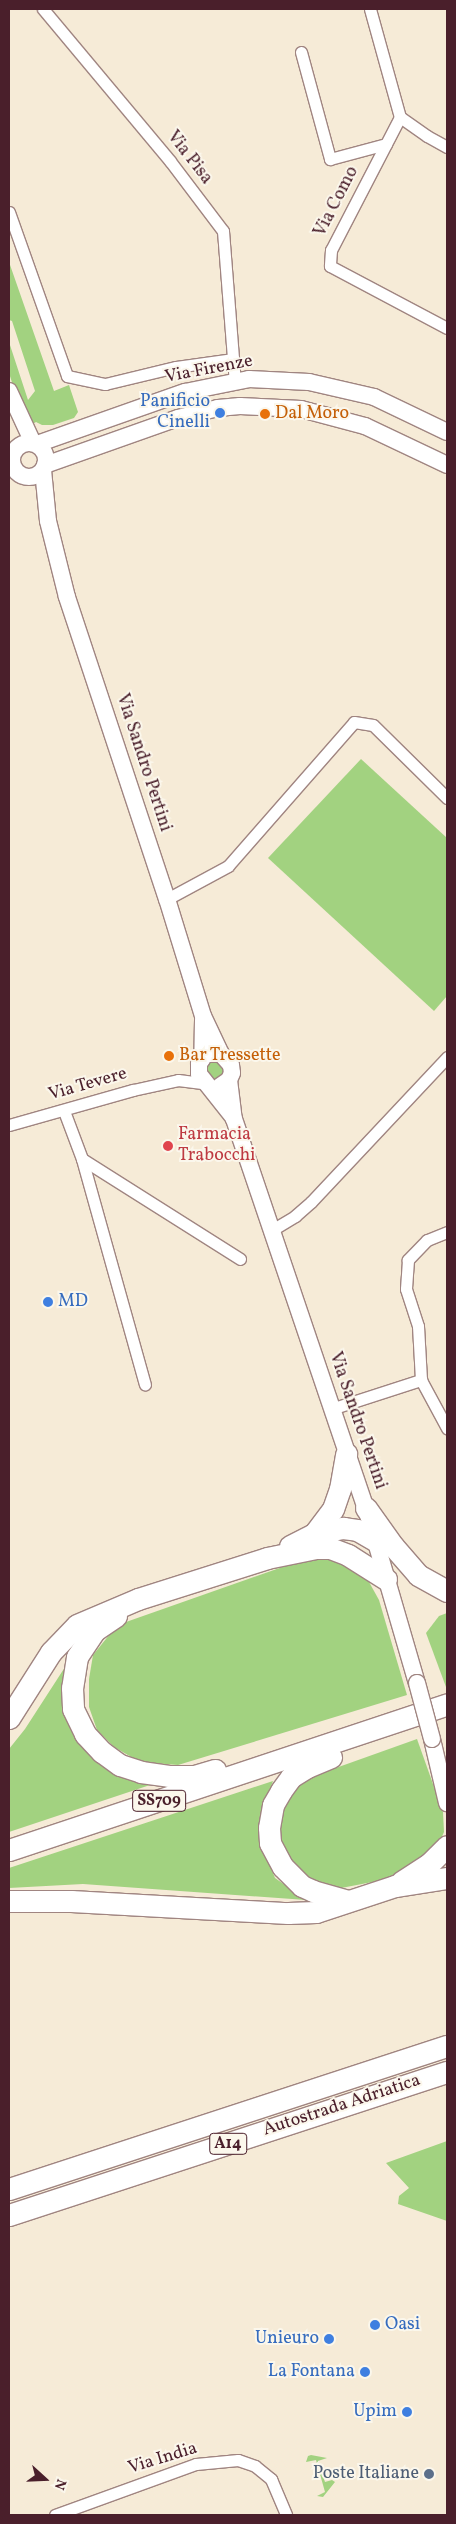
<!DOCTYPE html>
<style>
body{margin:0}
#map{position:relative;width:456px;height:2524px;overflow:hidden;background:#f6ebd7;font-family:Vollkorn,serif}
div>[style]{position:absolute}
.green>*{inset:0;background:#a2d280}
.round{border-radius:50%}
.roads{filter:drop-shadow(1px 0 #a08581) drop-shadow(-1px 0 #a08581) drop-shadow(0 1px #a08581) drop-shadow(0 -1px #a08581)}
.street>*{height:11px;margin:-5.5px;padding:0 5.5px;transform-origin:5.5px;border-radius:5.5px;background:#fff}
.secondary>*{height:16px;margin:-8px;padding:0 8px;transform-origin:8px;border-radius:8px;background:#fff}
.secondary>.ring{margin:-8px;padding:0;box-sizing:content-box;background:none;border:16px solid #fff;border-radius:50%}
.highway>*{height:21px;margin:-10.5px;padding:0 10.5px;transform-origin:10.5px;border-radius:10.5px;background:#fff}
.bridges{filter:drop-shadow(1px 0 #a08581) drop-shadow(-1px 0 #a08581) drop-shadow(0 1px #a08581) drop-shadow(0 -1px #a08581)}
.secondary-bridge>*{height:16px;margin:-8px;padding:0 8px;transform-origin:8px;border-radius:8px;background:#fff}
.dots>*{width:14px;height:14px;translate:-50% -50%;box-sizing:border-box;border:2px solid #fbf7ec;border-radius:50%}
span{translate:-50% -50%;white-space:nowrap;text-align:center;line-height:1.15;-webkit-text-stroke:4px #fbf7ec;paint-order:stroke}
.shield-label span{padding:1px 4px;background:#fbf7ec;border:1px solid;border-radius:4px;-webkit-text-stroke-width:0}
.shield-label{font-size:16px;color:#4a1f2b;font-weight:700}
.street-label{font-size:18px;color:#4a1f2b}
.shop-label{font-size:18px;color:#366cbe}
.right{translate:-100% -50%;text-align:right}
.left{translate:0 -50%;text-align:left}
.food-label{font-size:18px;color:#c56008}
.health-label{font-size:18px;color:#be3a42}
.service-label{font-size:18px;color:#4e5e75}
.frame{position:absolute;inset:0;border:10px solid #4a1f2b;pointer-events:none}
.north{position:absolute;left:20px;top:2454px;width:50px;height:50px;-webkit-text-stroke:4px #fbf7ec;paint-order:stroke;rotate:110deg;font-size:14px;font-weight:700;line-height:20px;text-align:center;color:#4a1f2b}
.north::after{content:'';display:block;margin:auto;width:18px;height:22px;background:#4a1f2b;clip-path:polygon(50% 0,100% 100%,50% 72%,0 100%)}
</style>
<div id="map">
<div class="green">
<i style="clip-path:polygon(9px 262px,54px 391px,69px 385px,78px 412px,74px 418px,53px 425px,42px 425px,36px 422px,31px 425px,23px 417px,9px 373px,9px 342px,28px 400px,35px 391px,12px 321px,9px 320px)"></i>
<i style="clip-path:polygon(361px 759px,447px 838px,447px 996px,434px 1011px,268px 858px)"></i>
<i class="round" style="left:205px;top:1060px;width:20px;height:20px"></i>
<i style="clip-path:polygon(311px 1557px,328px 1557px,352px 1567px,369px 1582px,379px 1600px,407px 1695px,178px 1765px,140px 1762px,114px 1747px,97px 1730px,89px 1707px,89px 1679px,93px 1655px,110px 1634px,126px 1622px)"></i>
<i style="clip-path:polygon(447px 1613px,447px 1687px,446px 1687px,426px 1633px,439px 1616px)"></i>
<i style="clip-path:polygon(78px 1647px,64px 1694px,101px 1764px,150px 1785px,9px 1832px,9px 1749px,25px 1729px)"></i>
<i style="clip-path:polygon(417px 1739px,443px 1812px,444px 1832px,438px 1846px,388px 1879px,336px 1889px,316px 1887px,286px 1858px,278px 1833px,281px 1808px,299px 1784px,319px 1774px)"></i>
<i style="clip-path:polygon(273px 1781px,261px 1815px,263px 1849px,275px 1878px,306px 1900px,83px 1884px,9px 1888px,9px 1868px)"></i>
<i style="clip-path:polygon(447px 2141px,447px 2221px,398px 2204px,399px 2196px,409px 2188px,386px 2163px)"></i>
<i style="clip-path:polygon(311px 2455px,327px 2458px,318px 2461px,325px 2482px,332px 2480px,335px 2482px,323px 2497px,317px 2496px,325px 2492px,316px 2460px,306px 2462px,308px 2456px)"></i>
</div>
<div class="roads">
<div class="street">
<i style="left:43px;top:9px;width:198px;rotate:50.1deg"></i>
<i style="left:170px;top:161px;width:88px;rotate:52.9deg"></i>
<i style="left:223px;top:231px;width:151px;rotate:85.5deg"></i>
<i style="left:370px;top:9px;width:112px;rotate:74.5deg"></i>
<i style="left:400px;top:117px;width:33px;rotate:35deg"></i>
<i style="left:427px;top:136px;width:23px;rotate:29deg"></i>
<i style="left:301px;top:52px;width:111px;rotate:74.8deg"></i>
<i style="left:330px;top:159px;width:58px;rotate:-15deg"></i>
<i style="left:400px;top:117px;width:150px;rotate:117.4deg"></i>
<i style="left:331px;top:250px;width:16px;rotate:94deg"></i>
<i style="left:330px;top:266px;width:132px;rotate:27.9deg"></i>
<i style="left:9px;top:212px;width:174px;rotate:70.5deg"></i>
<i style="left:67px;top:376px;width:39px;rotate:12deg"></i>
<i style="left:105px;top:384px;width:73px;rotate:-13.5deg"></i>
<i style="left:176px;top:367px;width:58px;rotate:-8deg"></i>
<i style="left:167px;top:899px;width:69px;rotate:-28.4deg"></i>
<i style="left:228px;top:866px;width:191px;rotate:-48.8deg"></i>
<i style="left:354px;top:722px;width:19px;rotate:9deg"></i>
<i style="left:373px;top:725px;width:104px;rotate:44.6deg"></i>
<i style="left:64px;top:1111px;width:51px;rotate:69.4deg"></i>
<i style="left:82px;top:1159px;width:234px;rotate:74.4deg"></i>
<i style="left:9px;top:1125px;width:129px;rotate:-15.8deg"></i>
<i style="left:133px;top:1090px;width:46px;rotate:-12.5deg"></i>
<i style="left:178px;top:1080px;width:26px;rotate:7deg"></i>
<i style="left:82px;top:1159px;width:187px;rotate:32.3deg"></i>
<i style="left:272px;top:1230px;width:27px;rotate:-31deg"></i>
<i style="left:295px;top:1216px;width:21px;rotate:-41deg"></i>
<i style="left:311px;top:1202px;width:199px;rotate:-46.8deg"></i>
<i style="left:447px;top:1232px;width:22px;rotate:158deg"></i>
<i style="left:427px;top:1240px;width:28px;rotate:134deg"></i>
<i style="left:408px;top:1260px;width:29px;rotate:94deg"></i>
<i style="left:406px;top:1289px;width:39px;rotate:72deg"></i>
<i style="left:418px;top:1326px;width:54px;rotate:86.8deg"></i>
<i style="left:421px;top:1380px;width:55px;rotate:61.6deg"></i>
<i style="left:331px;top:1409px;width:95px;rotate:-17.9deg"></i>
<i style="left:55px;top:2515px;width:150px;rotate:-19.9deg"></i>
<i style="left:196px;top:2464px;width:42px;rotate:-5.4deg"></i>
<i style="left:238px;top:2460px;width:18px;rotate:19deg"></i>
<i style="left:255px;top:2466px;width:21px;rotate:39deg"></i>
<i style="left:271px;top:2479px;width:39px;rotate:67deg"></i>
</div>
<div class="secondary">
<i style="left:9px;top:391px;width:57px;rotate:65.2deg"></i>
<i class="ring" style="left:12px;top:443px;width:18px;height:18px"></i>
<i style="left:37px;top:444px;width:157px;rotate:-19.4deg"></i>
<i style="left:185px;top:392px;width:65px;rotate:-11.5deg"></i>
<i style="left:249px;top:379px;width:60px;rotate:2.9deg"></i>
<i style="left:309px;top:382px;width:67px;rotate:13deg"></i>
<i style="left:374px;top:397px;width:81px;rotate:25.6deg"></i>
<i style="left:45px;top:465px;width:141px;rotate:-19.5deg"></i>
<i style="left:178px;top:418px;width:41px;rotate:-14deg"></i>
<i style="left:218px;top:408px;width:22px;rotate:-5deg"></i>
<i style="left:240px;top:406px;width:61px;rotate:2.8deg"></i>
<i style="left:301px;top:409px;width:66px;rotate:14.9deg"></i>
<i style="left:365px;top:426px;width:91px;rotate:25.4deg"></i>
<i style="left:43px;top:470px;width:51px;rotate:84.4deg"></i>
<i style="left:48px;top:521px;width:78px;rotate:76deg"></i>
<i style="left:67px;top:597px;width:318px;rotate:71.7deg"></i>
<i style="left:167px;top:899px;width:122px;rotate:72.9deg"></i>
<i style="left:203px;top:1016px;width:42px;rotate:64.7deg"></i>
<i style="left:203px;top:1020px;width:39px;rotate:91deg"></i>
<i style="left:202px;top:1059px;width:6px;rotate:121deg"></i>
<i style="left:199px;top:1064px;width:10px;rotate:90deg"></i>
<i style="left:199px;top:1074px;width:55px;rotate:51.7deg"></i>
<i style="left:210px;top:1054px;width:11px"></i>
<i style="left:221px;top:1054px;width:15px;rotate:48deg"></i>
<i style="left:231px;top:1065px;width:8px;rotate:83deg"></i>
<i style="left:232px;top:1073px;width:8px;rotate:113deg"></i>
<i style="left:229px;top:1080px;width:11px;rotate:146deg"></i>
<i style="left:229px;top:1080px;width:39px;rotate:83deg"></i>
<i style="left:234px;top:1119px;width:411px;rotate:71.3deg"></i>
<i style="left:366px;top:1508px;width:182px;rotate:73.8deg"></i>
<i style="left:432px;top:1739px;width:66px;rotate:76.8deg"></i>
</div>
<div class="highway">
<i style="left:366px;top:1508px;width:47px;rotate:54.6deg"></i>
<i style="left:393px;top:1546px;width:38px;rotate:49deg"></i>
<i style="left:418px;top:1575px;width:33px;rotate:29deg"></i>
<i style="left:314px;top:1534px;width:31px;rotate:-53deg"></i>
<i style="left:333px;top:1509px;width:21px;rotate:-71deg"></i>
<i style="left:340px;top:1489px;width:36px;rotate:-80deg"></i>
<i style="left:290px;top:1546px;width:27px;rotate:-27deg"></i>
<i style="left:314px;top:1534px;width:30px;rotate:-12deg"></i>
<i style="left:343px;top:1528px;width:14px;rotate:8deg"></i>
<i style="left:357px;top:1530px;width:22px;rotate:30deg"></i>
<i style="left:116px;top:1616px;width:25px;rotate:146deg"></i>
<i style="left:95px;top:1630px;width:32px;rotate:124deg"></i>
<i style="left:77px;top:1657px;width:31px;rotate:99deg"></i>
<i style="left:72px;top:1688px;width:21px;rotate:87deg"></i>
<i style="left:73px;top:1709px;width:28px;rotate:64deg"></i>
<i style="left:85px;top:1734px;width:25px;rotate:47deg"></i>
<i style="left:102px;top:1752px;width:22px;rotate:36deg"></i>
<i style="left:120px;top:1765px;width:22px;rotate:18deg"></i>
<i style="left:141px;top:1772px;width:28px;rotate:8deg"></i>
<i style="left:169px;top:1776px;width:25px"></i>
<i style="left:194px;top:1776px;width:22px;rotate:-16deg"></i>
<i style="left:9px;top:1718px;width:78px;rotate:-57.5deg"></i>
<i style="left:51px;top:1652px;width:37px;rotate:-46deg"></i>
<i style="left:77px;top:1625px;width:66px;rotate:-23.1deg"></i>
<i style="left:138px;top:1599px;width:135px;rotate:-17.6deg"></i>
<i style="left:267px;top:1558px;width:50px;rotate:-11.5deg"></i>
<i style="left:316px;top:1548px;width:14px"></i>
<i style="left:330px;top:1548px;width:19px;rotate:21deg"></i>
<i style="left:348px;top:1555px;width:45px;rotate:32.3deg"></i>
<i style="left:331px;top:1757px;width:26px;rotate:157deg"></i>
<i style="left:307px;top:1767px;width:19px;rotate:148deg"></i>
<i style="left:291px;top:1777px;width:17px;rotate:126deg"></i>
<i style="left:281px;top:1791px;width:16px;rotate:120deg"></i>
<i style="left:273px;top:1805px;width:23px;rotate:100deg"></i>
<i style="left:269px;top:1828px;width:15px;rotate:86deg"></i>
<i style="left:270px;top:1843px;width:27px;rotate:62deg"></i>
<i style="left:283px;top:1867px;width:27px;rotate:45deg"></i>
<i style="left:302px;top:1886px;width:12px;rotate:24deg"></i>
<i style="left:313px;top:1891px;width:36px;rotate:16deg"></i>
<i style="left:9px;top:1850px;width:462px;rotate:-18.4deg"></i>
<i style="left:401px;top:1882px;width:33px;rotate:-33deg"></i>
<i style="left:429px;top:1864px;width:25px;rotate:-45deg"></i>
<i style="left:9px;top:1901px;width:62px"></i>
<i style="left:71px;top:1901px;width:217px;rotate:3.2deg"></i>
<i style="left:288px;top:1913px;width:28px;rotate:-2deg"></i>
<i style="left:316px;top:1912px;width:83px;rotate:-18.2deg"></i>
<i style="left:395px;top:1886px;width:53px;rotate:-8.7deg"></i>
<i style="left:9px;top:2189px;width:461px;rotate:-18.1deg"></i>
<i style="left:9px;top:2215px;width:461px;rotate:-18.1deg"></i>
</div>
</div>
<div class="bridges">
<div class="secondary-bridge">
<i style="left:417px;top:1683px;width:58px;rotate:75deg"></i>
</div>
</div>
<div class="dots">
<i style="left:220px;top:413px;background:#3f7fe0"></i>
<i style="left:265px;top:414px;background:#e8710a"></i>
<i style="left:169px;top:1056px;background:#e8710a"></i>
<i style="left:168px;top:1146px;background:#e0444e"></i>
<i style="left:48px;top:1302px;background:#3f7fe0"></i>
<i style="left:375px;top:2325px;background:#3f7fe0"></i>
<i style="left:329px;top:2339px;background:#3f7fe0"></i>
<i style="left:365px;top:2372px;background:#3f7fe0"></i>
<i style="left:407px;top:2412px;background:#3f7fe0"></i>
<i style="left:429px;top:2474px;background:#5c6f8a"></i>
</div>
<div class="shield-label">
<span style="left:159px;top:1801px">SS709</span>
<span style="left:228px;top:2144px">A14</span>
</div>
<div class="street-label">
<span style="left:189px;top:158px;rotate:52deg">Via Pisa</span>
<span style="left:337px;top:202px;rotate:-63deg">Via Como</span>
<span style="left:209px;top:370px;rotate:-11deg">Via Firenze</span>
<span style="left:143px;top:763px;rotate:72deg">Via Sandro Pertini</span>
<span style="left:88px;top:1085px;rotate:-16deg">Via Tevere</span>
<span style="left:357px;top:1421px;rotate:71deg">Via Sandro Pertini</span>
<span style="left:342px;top:2106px;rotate:-18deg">Autostrada Adriatica</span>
<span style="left:163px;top:2459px;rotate:-17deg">Via India</span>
</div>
<div class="shop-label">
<span class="right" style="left:210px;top:413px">Panificio<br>Cinelli</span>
<span class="left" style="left:58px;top:1302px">MD</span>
<span class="left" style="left:385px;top:2325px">Oasi</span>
<span class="right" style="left:319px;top:2339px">Unieuro</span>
<span class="right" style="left:355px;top:2372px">La Fontana</span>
<span class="right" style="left:397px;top:2412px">Upim</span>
</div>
<div class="food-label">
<span class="left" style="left:275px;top:414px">Dal Moro</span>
<span class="left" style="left:179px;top:1056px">Bar Tressette</span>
</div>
<div class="health-label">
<span class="left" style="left:178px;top:1146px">Farmacia<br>Trabocchi</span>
</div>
<div class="service-label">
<span class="right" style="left:419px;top:2474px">Poste Italiane</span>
</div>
<div class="frame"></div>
<div class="north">N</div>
</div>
